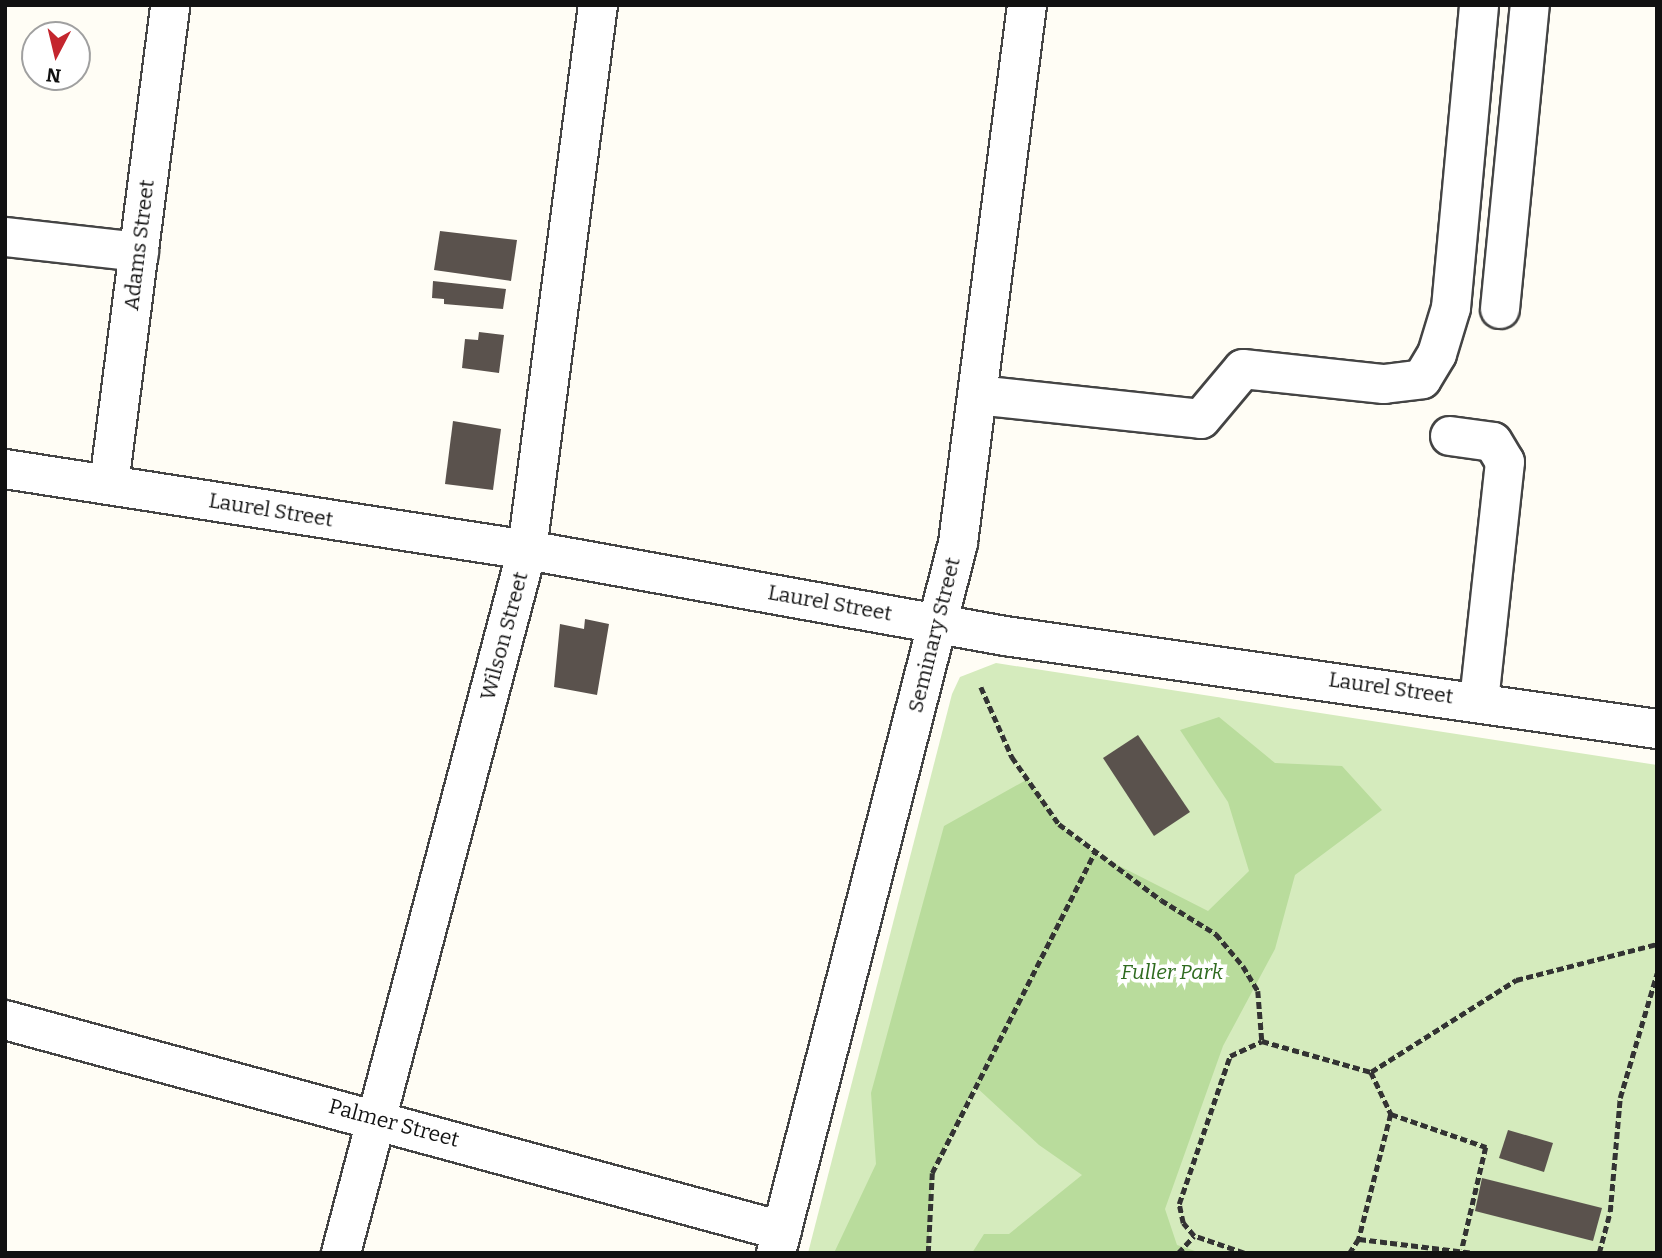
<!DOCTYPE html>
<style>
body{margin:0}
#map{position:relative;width:1662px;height:1258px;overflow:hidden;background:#fffdf5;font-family:Bitter,serif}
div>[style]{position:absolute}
.green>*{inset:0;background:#d5ebbd}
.forest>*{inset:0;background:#b9dc9c}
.building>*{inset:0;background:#5a524d}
.path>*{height:4.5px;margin-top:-2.25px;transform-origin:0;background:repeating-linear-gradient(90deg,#333 0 7px,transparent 0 10.5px)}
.roads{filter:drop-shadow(2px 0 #444) drop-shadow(-2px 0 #444) drop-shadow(0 2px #444) drop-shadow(0 -2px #444)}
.minor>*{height:38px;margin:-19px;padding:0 19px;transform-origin:19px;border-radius:19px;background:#fff}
span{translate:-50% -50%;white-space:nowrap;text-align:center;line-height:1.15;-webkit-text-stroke:7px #fff;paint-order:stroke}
.street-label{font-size:21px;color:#111}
.park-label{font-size:21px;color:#2f6b1f;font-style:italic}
.frame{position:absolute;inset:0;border:7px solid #111;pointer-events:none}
.north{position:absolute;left:21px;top:21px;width:70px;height:70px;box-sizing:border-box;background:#fff;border:2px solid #a0a0a0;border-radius:50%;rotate:187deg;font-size:19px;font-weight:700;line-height:28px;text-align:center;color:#111}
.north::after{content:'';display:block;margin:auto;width:24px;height:32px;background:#c4262e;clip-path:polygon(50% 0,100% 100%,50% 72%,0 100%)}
</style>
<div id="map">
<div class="green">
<i style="clip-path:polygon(996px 663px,1657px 765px,1657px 1253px,808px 1253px,952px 694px,960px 677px)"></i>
</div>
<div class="forest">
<i style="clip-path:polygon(1219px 717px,1275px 763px,1342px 766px,1382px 810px,1295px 875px,1275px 949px,1223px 1046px,1165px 1209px,1177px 1245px,1201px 1253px,972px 1253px,984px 1234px,1009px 1234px,1082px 1175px,1039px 1145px,975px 1086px,932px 1173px,928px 1253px,834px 1253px,876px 1164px,871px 1093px,944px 826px,1028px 779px,1059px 824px,1094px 853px,1208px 911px,1249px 871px,1228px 802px,1180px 730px)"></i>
</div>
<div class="building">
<i style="clip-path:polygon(440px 231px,517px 240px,511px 281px,434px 270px)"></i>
<i style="clip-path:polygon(433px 281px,506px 289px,503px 309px,444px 304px,444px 299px,432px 298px)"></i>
<i style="clip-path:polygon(479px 332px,504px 335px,499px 373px,462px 368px,465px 339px,478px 340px)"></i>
<i style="clip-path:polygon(453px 421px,501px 429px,493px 490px,445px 484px)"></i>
<i style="clip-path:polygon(585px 619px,609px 624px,597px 695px,554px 687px,560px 624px,584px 629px)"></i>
<i style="clip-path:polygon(1138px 735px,1190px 812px,1154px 836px,1103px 758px)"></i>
<i style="clip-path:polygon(1508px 1130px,1553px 1143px,1544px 1172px,1499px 1158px)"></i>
<i style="clip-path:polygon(1482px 1178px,1602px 1208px,1593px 1241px,1475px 1211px)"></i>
</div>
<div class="path">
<i style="left:981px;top:687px;width:77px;rotate:66.1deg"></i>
<i style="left:1012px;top:757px;width:82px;rotate:55deg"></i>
<i style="left:1059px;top:824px;width:127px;rotate:36.7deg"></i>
<i style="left:1161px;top:900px;width:65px;rotate:31.7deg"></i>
<i style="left:1216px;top:934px;width:42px;rotate:49.8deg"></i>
<i style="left:1243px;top:966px;width:29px;rotate:59deg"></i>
<i style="left:1258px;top:991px;width:50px;rotate:85.4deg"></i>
<i style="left:1371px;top:1072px;width:172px;rotate:-32.4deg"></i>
<i style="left:1516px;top:980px;width:146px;rotate:-14.3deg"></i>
<i style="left:1391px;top:1114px;width:101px;rotate:19.2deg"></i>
<i style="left:1486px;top:1147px;width:105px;rotate:103.2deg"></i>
<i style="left:1359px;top:1239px;width:116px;rotate:6.9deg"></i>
<i style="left:928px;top:1253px;width:80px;rotate:-87.1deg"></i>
<i style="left:932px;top:1173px;width:359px;rotate:-63.1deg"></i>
<i style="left:1178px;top:1253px;width:23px;rotate:-47deg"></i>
<i style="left:1244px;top:1253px;width:53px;rotate:-161.2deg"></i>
<i style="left:1194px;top:1236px;width:17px;rotate:-130deg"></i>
<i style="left:1183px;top:1223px;width:19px;rotate:-102deg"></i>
<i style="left:1179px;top:1204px;width:157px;rotate:-71deg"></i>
<i style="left:1230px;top:1056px;width:35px;rotate:-25deg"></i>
<i style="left:1262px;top:1041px;width:113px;rotate:15.9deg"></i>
<i style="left:1371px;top:1072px;width:47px;rotate:64.5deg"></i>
<i style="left:1391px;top:1114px;width:129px;rotate:104.4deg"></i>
<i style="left:1359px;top:1239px;width:17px;rotate:123deg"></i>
<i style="left:1599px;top:1253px;width:42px;rotate:-75deg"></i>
<i style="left:1610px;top:1212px;width:114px;rotate:-85deg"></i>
<i style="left:1620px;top:1098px;width:130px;rotate:-73.5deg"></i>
</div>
<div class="roads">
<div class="minor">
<i style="left:5px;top:237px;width:135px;rotate:6.4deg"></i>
<i style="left:1500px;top:309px;width:305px;rotate:-84.4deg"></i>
<i style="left:977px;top:395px;width:225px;rotate:6.1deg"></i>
<i style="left:1201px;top:419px;width:65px;rotate:-50deg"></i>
<i style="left:1243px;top:369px;width:142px;rotate:6.1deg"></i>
<i style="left:1384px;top:384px;width:38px;rotate:-7deg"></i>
<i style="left:1422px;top:379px;width:29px;rotate:-59deg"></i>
<i style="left:1437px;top:354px;width:48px;rotate:-73.1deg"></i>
<i style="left:1451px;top:308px;width:304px;rotate:-84.7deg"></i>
<i style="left:1450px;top:436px;width:43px;rotate:7.9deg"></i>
<i style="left:1493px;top:442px;width:23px;rotate:59deg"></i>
<i style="left:1505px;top:462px;width:239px;rotate:96.2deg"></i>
<i style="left:5px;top:469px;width:528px;rotate:8.82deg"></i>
<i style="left:527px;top:550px;width:486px;rotate:10.2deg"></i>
<i style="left:1005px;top:636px;width:659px;rotate:8.12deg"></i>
<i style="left:109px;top:484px;width:483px;rotate:-82.7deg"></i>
<i style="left:5px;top:1020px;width:805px;rotate:15.19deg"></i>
<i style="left:341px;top:1253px;width:727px;rotate:-75.18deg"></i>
<i style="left:527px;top:550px;width:550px;rotate:-82.58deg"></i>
<i style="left:776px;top:1253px;width:733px;rotate:-75.62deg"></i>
<i style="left:958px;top:543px;width:542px;rotate:-82.69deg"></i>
</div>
</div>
<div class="street-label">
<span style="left:139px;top:245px;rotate:-83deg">Adams Street</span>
<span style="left:271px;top:510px;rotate:9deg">Laurel Street</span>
<span style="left:830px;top:603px;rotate:10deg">Laurel Street</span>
<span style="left:934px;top:635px;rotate:-76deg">Seminary Street</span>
<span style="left:504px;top:636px;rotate:-75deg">Wilson Street</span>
<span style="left:1391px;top:688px;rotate:8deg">Laurel Street</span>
<span style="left:394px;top:1123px;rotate:15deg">Palmer Street</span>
</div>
<div class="park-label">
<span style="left:1172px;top:972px">Fuller Park</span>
</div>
<div class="frame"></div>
<div class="north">N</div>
</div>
